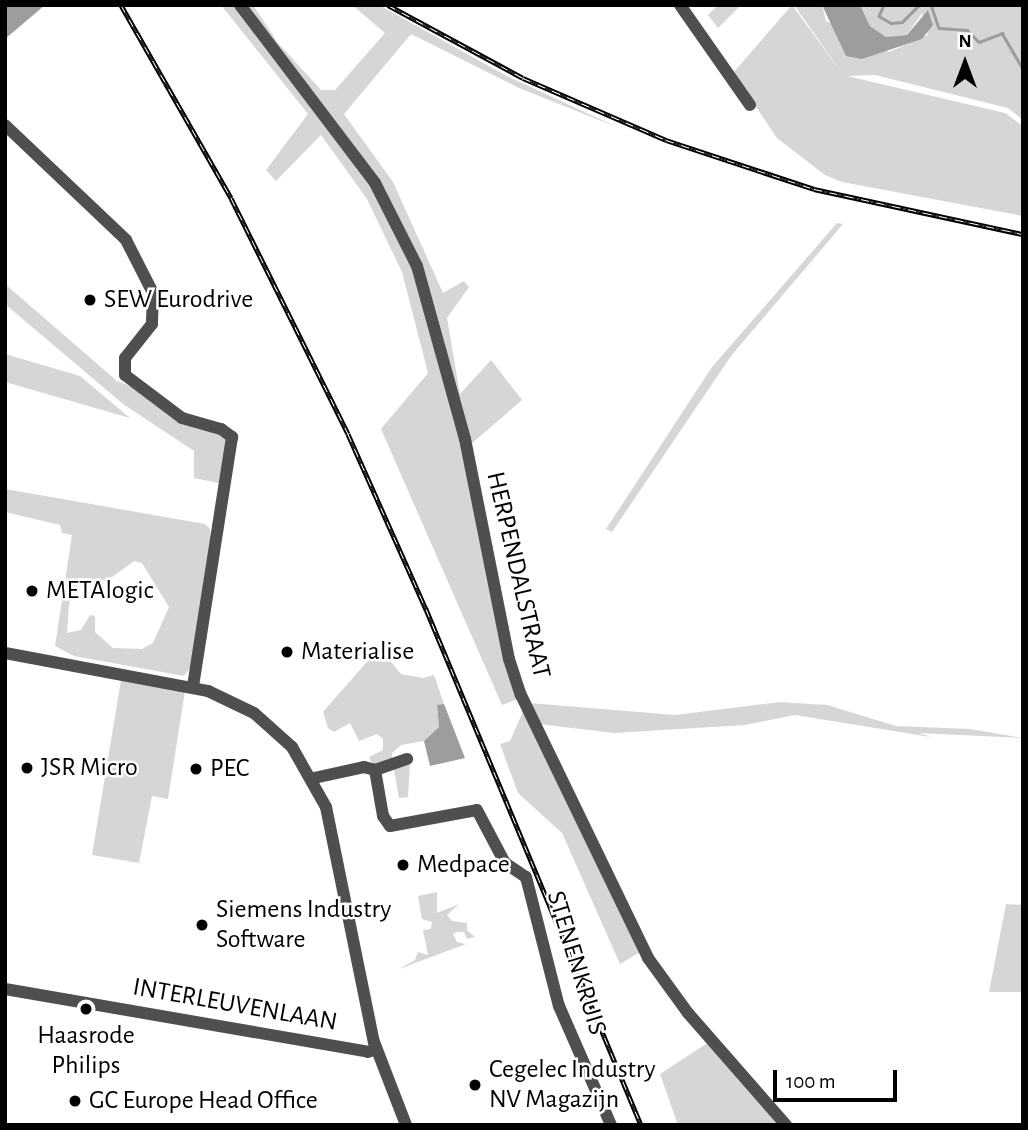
<!DOCTYPE html>
<style>
body{margin:0}
#map{position:relative;width:1028px;height:1130px;overflow:hidden;background:#fff;font-family:"Alegreya Sans",sans-serif}
div>[style]{position:absolute}
.green>*{inset:0;background:#d6d6d6}
.water>*{inset:0;background:#9d9d9d}
.stream>*{height:2.5px;margin:-1.25px;padding:0 1.25px;transform-origin:1.25px;border-radius:1.25px;background:#9d9d9d}
.minor>*{height:12px;margin:-6px;padding:0 6px;transform-origin:6px;border-radius:6px;background:#4f4f4f}
.rail>*{height:5px;margin-top:-2.5px;transform-origin:0;background:repeating-linear-gradient(90deg,#fff 0 8px,#000 0 16px);box-sizing:border-box;border-block:2px solid #000}
.dots>*{width:19px;height:19px;translate:-50% -50%;box-sizing:border-box;border:4px solid #fff;border-radius:50%}
span{translate:-50% -50%;white-space:nowrap;text-align:center;line-height:1.15;-webkit-text-stroke:5px #fff;paint-order:stroke}
.poi-label{font-size:26px;color:#000}
.left{translate:0 -50%;text-align:left}
.street-label{font-size:26px;color:#000}
.frame{position:absolute;inset:0;border:7px solid #000;pointer-events:none}
.north{position:absolute;left:930px;top:28px;width:70px;height:70px;-webkit-text-stroke:5px #fff;paint-order:stroke;rotate:0deg;font-size:19px;font-weight:700;line-height:28px;text-align:center;color:#000}
.north::after{content:'';display:block;margin:auto;width:24px;height:32px;background:#000;clip-path:polygon(50% 0,100% 100%,50% 72%,0 100%)}
.scale{position:absolute;left:773px;top:1070px;width:124px;height:32px;box-sizing:border-box;border:4px solid #000;border-top:0;padding-left:9px;font-size:21px;line-height:24px;white-space:nowrap;color:#000;-webkit-text-stroke:5px #fff;paint-order:stroke}
</style>
<div id="map">
<div class="green">
<i style="clip-path:polygon(221px 5px,253px 5px,278px 43px,321px 90px,335px 90px,385px 33px,352px 5px,379px 5px,505px 75px,619px 128px,519px 88px,411px 34px,344px 114px,393px 182px,443px 293px,464px 281px,469px 287px,447px 318px,460px 394px,491px 360px,522px 400px,470px 445px,518px 699px,502px 705px,381px 429px,428px 373px,402px 272px,367px 199px,321px 135px,276px 181px,266px 170px,308px 114px)"></i>
<i style="clip-path:polygon(718px 5px,741px 5px,718px 28px,708px 15px)"></i>
<i style="clip-path:polygon(792px 5px,844px 76px,794px 5px,822px 5px,826px 21px,889px 52px,928px 35px,922px 13px,907px 35px,886px 37px,870px 26px,860px 5px,1023px 7px,1023px 120px,1008px 108px,875px 75px,847px 76px,1005px 113px,1023px 126px,1023px 216px,842px 182px,825px 175px,777px 138px,733px 73px)"></i>
<i style="clip-path:polygon(837px 223px,843px 224px,731px 356px,612px 532px,606px 529px,712px 367px)"></i>
<i style="clip-path:polygon(5px 284px,117px 381px,145px 392px,182px 418px,227px 432px,228px 485px,194px 478px,194px 451px,123px 404px,5px 304px)"></i>
<i style="clip-path:polygon(5px 354px,80px 376px,130px 418px,5px 382px)"></i>
<i style="clip-path:polygon(evenodd,5px 489px,205px 524px,210px 529px,211px 548px,190px 668px,184px 676px,74px 656px,55px 646px,72px 535px,62px 533px,60px 525px,5px 512px,5px 489px,134px 561px,142px 563px,169px 607px,153px 643px,142px 649px,113px 648px,95px 632px,95px 616px,90px 615px,81px 630px,67px 633px,69px 604px,79px 578px,108px 580px,134px 561px)"></i>
<i style="clip-path:polygon(379px 648px,401px 674px,423px 678px,434px 675px,444px 704px,437px 706px,439px 727px,424px 741px,401px 745px,392px 753px,392px 762px,375px 770px,369px 757px,383px 750px,383px 739px,377px 734px,359px 741px,350px 723px,334px 732px,328px 728px,323px 712px)"></i>
<i style="clip-path:polygon(121px 680px,185px 691px,168px 799px,152px 796px,139px 863px,92px 855px)"></i>
<i style="clip-path:polygon(780px 702px,827px 705px,896px 726px,970px 729px,1023px 738px,919px 733px,931px 737px,795px 715px,745px 725px,614px 733px,539px 724px,529px 703px,675px 715px)"></i>
<i style="clip-path:polygon(525px 707px,642px 951px,620px 964px,562px 833px,518px 793px,500px 744px,510px 741px)"></i>
<i style="clip-path:polygon(410px 763px,408px 797px,399px 798px,393px 764px)"></i>
<i style="clip-path:polygon(437px 892px,437px 913px,459px 904px,447px 915px,452px 921px,467px 923px,467px 930px,475px 937px,467px 939px,464px 932px,457px 932px,453px 934px,457px 942px,466px 944px,399px 969px,415px 960px,418px 952px,428px 955px,423px 930px,431px 929px,432px 922px,422px 919px,418px 896px)"></i>
<i style="clip-path:polygon(1006px 904px,1023px 905px,1023px 992px,989px 992px)"></i>
<i style="clip-path:polygon(709px 1042px,780px 1125px,678px 1125px,660px 1074px)"></i>
</div>
<div class="water">
<i style="clip-path:polygon(5px 5px,45px 5px,5px 39px)"></i>
<i style="clip-path:polygon(822px 5px,860px 5px,870px 26px,886px 37px,907px 35px,928px 10px,933px 25px,922px 39px,862px 59px,846px 56px)"></i>
<i style="clip-path:polygon(444px 704px,465px 758px,430px 766px,424px 741px,439px 727px,437px 705px)"></i>
</div>
<div class="stream">
<i style="left:884px;top:5px;width:12px;rotate:114deg"></i>
<i style="left:879px;top:16px;width:14px;rotate:30deg"></i>
<i style="left:891px;top:23px;width:11px;rotate:-5deg"></i>
<i style="left:902px;top:22px;width:24px;rotate:-45deg"></i>
<i style="left:931px;top:5px;width:24px;rotate:71deg"></i>
<i style="left:939px;top:28px;width:28px;rotate:4deg"></i>
<i style="left:967px;top:30px;width:17px;rotate:45deg"></i>
<i style="left:979px;top:42px;width:25px;rotate:-21deg"></i>
<i style="left:1002px;top:33px;width:42px;rotate:59.7deg"></i>
</div>
<div class="minor">
<i style="left:240px;top:5px;width:223px;rotate:52.8deg"></i>
<i style="left:375px;top:183px;width:93px;rotate:63.2deg"></i>
<i style="left:417px;top:266px;width:180px;rotate:74.5deg"></i>
<i style="left:465px;top:439px;width:224px;rotate:78.7deg"></i>
<i style="left:509px;top:659px;width:38px;rotate:72deg"></i>
<i style="left:521px;top:695px;width:292px;rotate:64.2deg"></i>
<i style="left:648px;top:958px;width:68px;rotate:54deg"></i>
<i style="left:688px;top:1013px;width:149px;rotate:48.8deg"></i>
<i style="left:680px;top:5px;width:122px;rotate:55deg"></i>
<i style="left:5px;top:125px;width:167px;rotate:43.5deg"></i>
<i style="left:126px;top:240px;width:59px;rotate:63deg"></i>
<i style="left:153px;top:293px;width:31px;rotate:92deg"></i>
<i style="left:152px;top:324px;width:43px;rotate:128.5deg"></i>
<i style="left:125px;top:358px;width:17px;rotate:90deg"></i>
<i style="left:125px;top:375px;width:71px;rotate:37deg"></i>
<i style="left:182px;top:418px;width:41px;rotate:15.8deg"></i>
<i style="left:221px;top:429px;width:14px;rotate:36deg"></i>
<i style="left:232px;top:437px;width:253px;rotate:98.9deg"></i>
<i style="left:5px;top:653px;width:207px;rotate:10.6deg"></i>
<i style="left:208px;top:691px;width:51px;rotate:25.6deg"></i>
<i style="left:254px;top:713px;width:51px;rotate:41.8deg"></i>
<i style="left:292px;top:747px;width:69px;rotate:60.5deg"></i>
<i style="left:326px;top:807px;width:240px;rotate:78.5deg"></i>
<i style="left:374px;top:1042px;width:89px;rotate:68.9deg"></i>
<i style="left:375px;top:770px;width:47px;rotate:80.1deg"></i>
<i style="left:383px;top:816px;width:12px;rotate:55deg"></i>
<i style="left:390px;top:826px;width:88px;rotate:-10.4deg"></i>
<i style="left:477px;top:810px;width:60px;rotate:62.2deg"></i>
<i style="left:505px;top:863px;width:25px;rotate:34deg"></i>
<i style="left:526px;top:877px;width:133px;rotate:75.7deg"></i>
<i style="left:559px;top:1006px;width:130px;rotate:66.4deg"></i>
<i style="left:314px;top:778px;width:51px;rotate:-12.4deg"></i>
<i style="left:364px;top:767px;width:11px;rotate:15deg"></i>
<i style="left:375px;top:770px;width:34px;rotate:-19deg"></i>
<i style="left:5px;top:989px;width:368px;rotate:9.8deg"></i>
<i style="left:368px;top:1052px;width:9px;rotate:-21deg"></i>
</div>
<div class="rail">
<i style="left:121px;top:5px;width:222px;rotate:60.3deg"></i>
<i style="left:231px;top:198px;width:263px;rotate:63.6deg"></i>
<i style="left:348px;top:434px;width:192px;rotate:66deg"></i>
<i style="left:426px;top:609px;width:559px;rotate:67.38deg"></i>
<i style="left:388px;top:5px;width:153px;rotate:28.4deg"></i>
<i style="left:523px;top:78px;width:156px;rotate:23.4deg"></i>
<i style="left:666px;top:140px;width:156px;rotate:18.3deg"></i>
<i style="left:814px;top:189px;width:214px;rotate:12.2deg"></i>
</div>
<div class="dots">
<i style="left:90px;top:300px;background:#000"></i>
<i style="left:32px;top:591px;background:#000"></i>
<i style="left:287px;top:652px;background:#000"></i>
<i style="left:27px;top:768px;background:#000"></i>
<i style="left:196px;top:769px;background:#000"></i>
<i style="left:403px;top:865px;background:#000"></i>
<i style="left:202px;top:925px;background:#000"></i>
<i style="left:86px;top:1009px;background:#000"></i>
<i style="left:475px;top:1085px;background:#000"></i>
<i style="left:75px;top:1101px;background:#000"></i>
</div>
<div class="poi-label">
<span class="left" style="left:104px;top:300px">SEW Eurodrive</span>
<span class="left" style="left:46px;top:591px">METAlogic</span>
<span class="left" style="left:301px;top:652px">Materialise</span>
<span class="left" style="left:41px;top:768px">JSR Micro</span>
<span class="left" style="left:210px;top:769px">PEC</span>
<span class="left" style="left:417px;top:865px">Medpace</span>
<span class="left" style="left:216px;top:925px">Siemens Industry<br>Software</span>
<span style="left:86px;top:1051px">Haasrode<br>Philips</span>
<span class="left" style="left:489px;top:1085px">Cegelec Industry<br>NV Magazijn</span>
<span class="left" style="left:89px;top:1101px">GC Europe Head Office</span>
</div>
<div class="street-label">
<span style="left:518px;top:575px;rotate:77deg">HERPENDALSTRAAT</span>
<span style="left:576px;top:963px;rotate:73deg">STENENKRUIS</span>
<span style="left:235px;top:1005px;rotate:10deg">INTERLEUVENLAAN</span>
</div>
<div class="frame"></div>
<div class="north">N</div>
<div class="scale">100 m</div>
</div>
